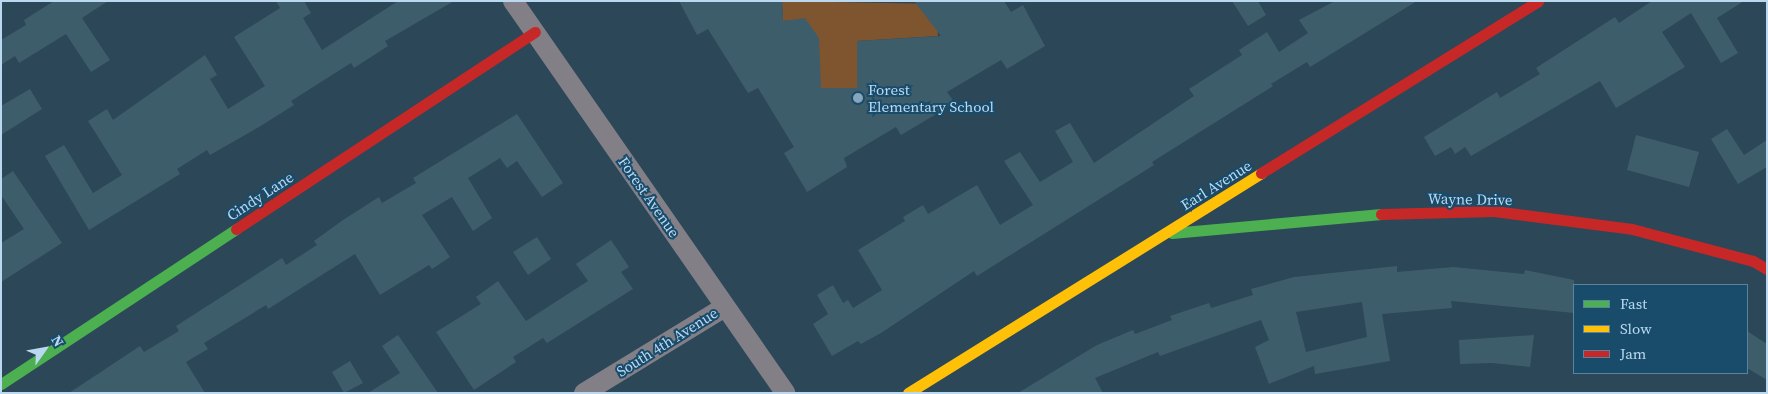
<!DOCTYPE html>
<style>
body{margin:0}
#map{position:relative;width:1768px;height:394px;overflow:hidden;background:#2c4758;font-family:"Source Serif 4",serif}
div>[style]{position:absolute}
.green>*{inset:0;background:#7e552e}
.building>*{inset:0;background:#3e5d6a}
.street>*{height:20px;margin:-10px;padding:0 10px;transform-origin:10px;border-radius:10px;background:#827f87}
.fast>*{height:11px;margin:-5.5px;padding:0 5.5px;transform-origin:5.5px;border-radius:5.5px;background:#4caf50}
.slow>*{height:11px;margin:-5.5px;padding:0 5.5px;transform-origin:5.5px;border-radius:5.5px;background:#ffc107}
.jam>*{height:11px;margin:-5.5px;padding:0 5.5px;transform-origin:5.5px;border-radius:5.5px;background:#c62828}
.dots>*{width:14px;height:14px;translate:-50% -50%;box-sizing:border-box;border:2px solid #194b6b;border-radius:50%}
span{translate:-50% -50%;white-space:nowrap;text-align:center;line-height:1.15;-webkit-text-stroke:4px #194b6b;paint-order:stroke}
.poi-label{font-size:15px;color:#bad9f1}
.left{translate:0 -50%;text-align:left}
.street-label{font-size:15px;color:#bad9f1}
.frame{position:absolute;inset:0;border:2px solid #bad9f1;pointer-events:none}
.legend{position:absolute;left:1573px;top:284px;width:175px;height:90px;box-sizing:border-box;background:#194b6b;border:1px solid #5984a1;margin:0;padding:6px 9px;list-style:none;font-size:15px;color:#bad9f1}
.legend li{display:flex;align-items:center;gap:10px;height:25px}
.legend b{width:25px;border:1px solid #5984a1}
.north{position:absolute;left:20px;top:324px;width:50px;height:50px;-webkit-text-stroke:4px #194b6b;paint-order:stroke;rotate:58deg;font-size:14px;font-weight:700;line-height:20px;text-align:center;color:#bad9f1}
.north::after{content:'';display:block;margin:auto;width:18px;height:22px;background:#bad9f1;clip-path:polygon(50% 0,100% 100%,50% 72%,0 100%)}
</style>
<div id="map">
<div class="green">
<i style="clip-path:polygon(782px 1px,936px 4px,938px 36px,857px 41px,857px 88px,821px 88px,805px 19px,783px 21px)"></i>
</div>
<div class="building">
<i style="clip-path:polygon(54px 1px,108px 1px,82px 18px,110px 60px,91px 72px,66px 34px,19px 63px,15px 56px,1px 65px,1px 40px,26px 25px,24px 20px)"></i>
<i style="clip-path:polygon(276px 1px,304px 1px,311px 13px,303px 18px,322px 50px,398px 1px,454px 1px,385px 41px,388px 46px,354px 68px,351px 63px,291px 101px,294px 105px,259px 127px,210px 155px,207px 150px,177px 169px,180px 174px,89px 230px,45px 156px,64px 145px,93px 193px,122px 175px,88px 121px,107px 109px,113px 120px,205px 55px,217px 75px,210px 79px,228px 109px,265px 86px,234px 37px,280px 8px)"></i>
<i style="clip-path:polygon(679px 1px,782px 1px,783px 21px,805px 18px,819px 38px,821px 88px,857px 88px,857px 41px,941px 36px,914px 1px,1004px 1px,1011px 12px,1023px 5px,1045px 46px,1007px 69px,1001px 60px,947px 92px,955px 103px,901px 135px,896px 127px,844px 158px,847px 167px,807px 192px,784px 153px,794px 147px,758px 88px,748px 93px,708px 29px,697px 35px)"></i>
<i style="clip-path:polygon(1232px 1px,1258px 1px,1266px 15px,1248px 26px)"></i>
<i style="clip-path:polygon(1335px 1px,1417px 1px,1310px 67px,1307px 62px,1271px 84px,1273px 86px,1152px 162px,1154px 165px,977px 276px,974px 271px,881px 333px,861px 344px,858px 341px,832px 356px,813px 324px,828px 314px,817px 295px,833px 285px,843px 303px,848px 300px,853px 308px,882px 290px,858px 250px,905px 221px,903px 217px,923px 205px,928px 214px,977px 185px,1000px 225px,1033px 205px,1004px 161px,1020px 152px,1040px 182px,1073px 162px,1055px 131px,1070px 123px,1094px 163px,1194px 96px,1189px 89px,1242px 55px,1239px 50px,1267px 32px,1279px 52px,1308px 33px,1299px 20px)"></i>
<i style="clip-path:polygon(1652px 1px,1744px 1px,1717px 18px,1738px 53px,1721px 63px,1691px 13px,1662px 32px,1685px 67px,1616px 108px,1600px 81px,1471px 156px,1465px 147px,1455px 154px,1451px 147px,1435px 156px,1424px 137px,1497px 92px,1500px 98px,1540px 74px,1536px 68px,1615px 17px,1619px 23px)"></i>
<i style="clip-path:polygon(30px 89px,42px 109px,1px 135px,1px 106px)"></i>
<i style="clip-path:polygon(517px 114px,563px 183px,542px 197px,517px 161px,507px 168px,500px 158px,468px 178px,492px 218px,473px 231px,452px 197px,422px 215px,450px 257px,432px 269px,429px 265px,380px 295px,355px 254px,268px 309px,266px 305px,204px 343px,208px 349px,186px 362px,205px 393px,69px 393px,140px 346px,144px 352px,179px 331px,176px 326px,282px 258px,286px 265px,317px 245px,314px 241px,343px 220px,379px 197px,382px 203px,416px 183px,413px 178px)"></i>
<i style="clip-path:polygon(1727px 129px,1744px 155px,1767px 140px,1767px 167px,1738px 184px,1711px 139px)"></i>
<i style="clip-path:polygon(1636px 135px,1699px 152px,1689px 187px,1627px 170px)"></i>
<i style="clip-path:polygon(13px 171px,62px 243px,1px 282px,1px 243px,24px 229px,1px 195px,1px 179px)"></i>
<i style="clip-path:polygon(537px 237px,551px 259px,528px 275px,513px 252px)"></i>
<i style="clip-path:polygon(611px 240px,629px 267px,621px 272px,633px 289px,547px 343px,543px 338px,513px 357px,516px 362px,474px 390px,436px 332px,481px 304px,476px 297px,498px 281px,526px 321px,588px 281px,576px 264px)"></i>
<i style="clip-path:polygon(evenodd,1397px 266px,1397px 272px,1453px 267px,1524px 274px,1525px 270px,1574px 280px,1574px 313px,1451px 301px,1452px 308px,1382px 314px,1390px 361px,1315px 374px,1314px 366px,1269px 384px,1255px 347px,1269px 340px,1261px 320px,1160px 356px,1158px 352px,1095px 378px,1103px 393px,1018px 393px,1097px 345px,1133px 330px,1135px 334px,1172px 320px,1170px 316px,1209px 303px,1211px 308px,1253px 295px,1251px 289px,1294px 277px,1397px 266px,1362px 302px,1367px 337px,1306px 352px,1296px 312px,1362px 302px)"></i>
<i style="clip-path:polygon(1747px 331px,1767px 344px,1767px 380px,1747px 368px)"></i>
<i style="clip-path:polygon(398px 335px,438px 393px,368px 393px,400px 373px,382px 346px)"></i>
<i style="clip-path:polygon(1534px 335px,1530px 367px,1492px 363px,1460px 364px,1459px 340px)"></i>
<i style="clip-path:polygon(350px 361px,363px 383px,344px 393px,332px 372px)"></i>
</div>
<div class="street">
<i style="left:513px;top:1px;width:477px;rotate:55.2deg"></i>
<i style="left:584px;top:393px;width:165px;rotate:-31.4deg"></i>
</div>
<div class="fast">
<i style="left:1172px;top:233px;width:210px;rotate:-5.2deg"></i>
<i style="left:1px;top:384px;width:282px;rotate:-33.4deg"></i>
</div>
<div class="slow">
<i style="left:908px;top:393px;width:416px;rotate:-31.9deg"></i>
</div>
<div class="jam">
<i style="left:1261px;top:173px;width:326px;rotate:-31.8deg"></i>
<i style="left:1381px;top:214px;width:113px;rotate:-1.5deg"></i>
<i style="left:1494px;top:211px;width:139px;rotate:7.4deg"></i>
<i style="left:1632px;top:229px;width:125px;rotate:14.8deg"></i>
<i style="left:1753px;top:261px;width:16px;rotate:30deg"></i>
<i style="left:236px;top:229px;width:358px;rotate:-33.4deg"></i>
</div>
<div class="dots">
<i style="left:858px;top:98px;background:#88a6bb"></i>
</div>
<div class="poi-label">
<span class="left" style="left:868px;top:98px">Forest<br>Elementary School</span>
</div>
<div class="street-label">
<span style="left:1216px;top:185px;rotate:-32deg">Earl Avenue</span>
<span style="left:260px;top:196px;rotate:-33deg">Cindy Lane</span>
<span style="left:649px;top:197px;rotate:55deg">Forest Avenue</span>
<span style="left:1470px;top:199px;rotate:1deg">Wayne Drive</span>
<span style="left:667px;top:342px;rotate:-32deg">South 4th Avenue</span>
</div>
<div class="frame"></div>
<ul class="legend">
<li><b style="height:6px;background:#4caf50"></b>Fast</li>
<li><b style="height:6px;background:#ffc107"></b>Slow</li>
<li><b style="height:6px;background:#c62828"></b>Jam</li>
</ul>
<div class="north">N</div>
</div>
